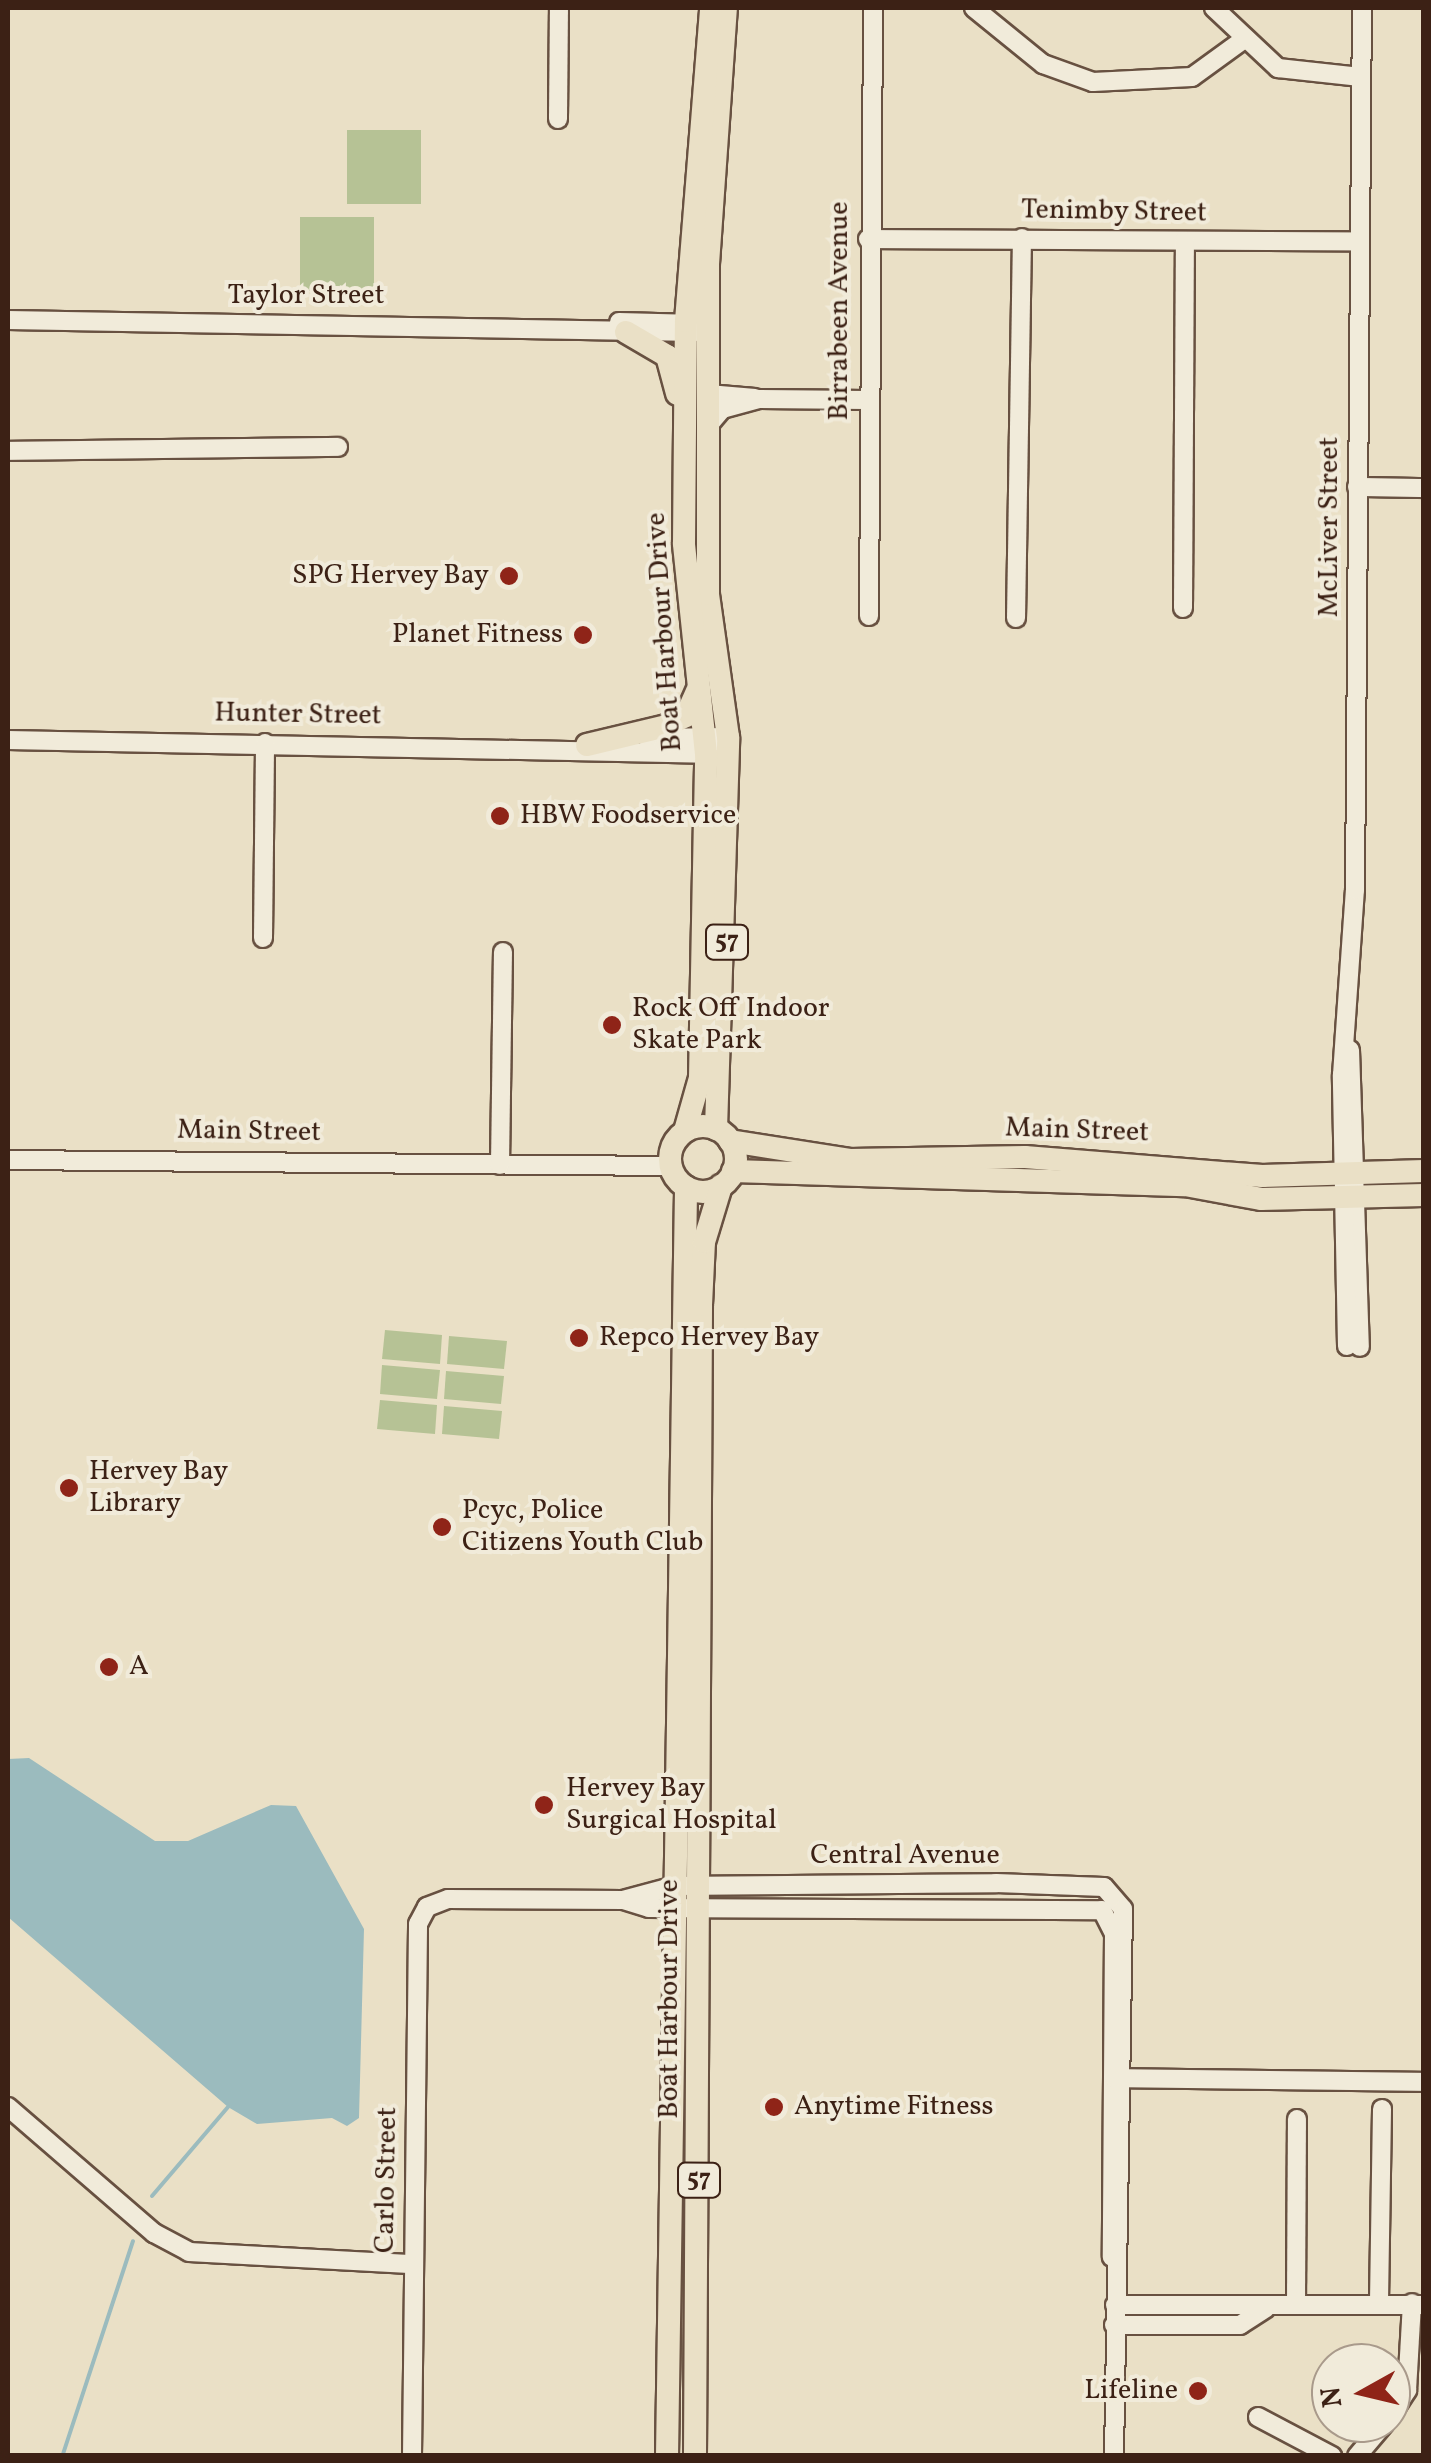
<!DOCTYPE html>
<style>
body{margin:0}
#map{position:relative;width:1431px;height:2463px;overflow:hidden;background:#eae0c6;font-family:Vollkorn,serif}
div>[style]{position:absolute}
.green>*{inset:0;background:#b6c295}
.water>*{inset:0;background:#9bbbbe}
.stream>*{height:4px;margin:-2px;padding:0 2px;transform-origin:2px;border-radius:2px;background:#9bbbbe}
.roads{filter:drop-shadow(2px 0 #685141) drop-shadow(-2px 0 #685141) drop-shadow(0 2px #685141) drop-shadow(0 -2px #685141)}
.minor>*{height:18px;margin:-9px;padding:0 9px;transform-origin:9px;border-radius:9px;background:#f1ebda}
.major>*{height:22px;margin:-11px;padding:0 11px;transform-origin:11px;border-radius:11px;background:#eae0c6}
.major>.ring{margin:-11px;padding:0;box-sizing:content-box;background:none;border:22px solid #eae0c6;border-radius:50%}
.dots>*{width:28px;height:28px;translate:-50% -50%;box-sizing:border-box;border:5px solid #f1ebda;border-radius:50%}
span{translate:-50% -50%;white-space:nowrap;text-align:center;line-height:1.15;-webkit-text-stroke:8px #f1ebda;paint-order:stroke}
.shield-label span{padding:2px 8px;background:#f1ebda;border:2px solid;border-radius:8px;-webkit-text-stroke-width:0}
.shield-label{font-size:25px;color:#3c2115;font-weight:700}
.street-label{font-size:28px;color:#3c2115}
.poi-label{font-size:28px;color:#3c2115}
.right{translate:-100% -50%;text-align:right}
.left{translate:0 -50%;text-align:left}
.frame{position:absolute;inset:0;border:10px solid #3c2115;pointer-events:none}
.north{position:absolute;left:1311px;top:2343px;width:100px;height:100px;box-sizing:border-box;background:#f1ebda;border:2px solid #a99a8b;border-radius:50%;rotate:262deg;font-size:28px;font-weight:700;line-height:40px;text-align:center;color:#3c2115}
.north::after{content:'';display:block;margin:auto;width:35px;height:45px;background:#8f2418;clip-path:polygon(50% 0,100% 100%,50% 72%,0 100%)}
</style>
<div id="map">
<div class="green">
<i style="clip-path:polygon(347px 130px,421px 130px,421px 204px,347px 204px)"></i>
<i style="clip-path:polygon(300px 217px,374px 217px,374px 291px,300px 291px)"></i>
<i style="clip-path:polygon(385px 1330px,442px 1335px,440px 1364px,382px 1359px)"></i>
<i style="clip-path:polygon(449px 1336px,507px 1341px,504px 1369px,447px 1364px)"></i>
<i style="clip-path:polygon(382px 1365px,440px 1370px,437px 1399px,380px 1394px)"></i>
<i style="clip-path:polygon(446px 1371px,504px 1376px,501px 1404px,444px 1399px)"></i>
<i style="clip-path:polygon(380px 1400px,437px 1405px,435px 1434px,377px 1429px)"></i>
<i style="clip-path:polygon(444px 1406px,502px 1411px,499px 1439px,442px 1434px)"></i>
</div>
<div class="water">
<i style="clip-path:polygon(29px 1758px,155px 1841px,188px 1841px,271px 1805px,296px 1806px,364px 1929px,359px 2118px,347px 2126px,332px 2118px,257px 2124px,228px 2107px,8px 1917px,8px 1759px)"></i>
</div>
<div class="stream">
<i style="left:152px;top:2196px;width:117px;rotate:-49.5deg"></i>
<i style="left:63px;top:2454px;width:224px;rotate:-71.8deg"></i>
</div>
<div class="roads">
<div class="minor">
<i style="left:974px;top:8px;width:89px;rotate:39.1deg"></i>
<i style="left:1043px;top:64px;width:53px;rotate:19.8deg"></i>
<i style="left:1093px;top:82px;width:99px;rotate:-2.9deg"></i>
<i style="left:1192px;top:77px;width:63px;rotate:-36deg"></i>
<i style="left:1214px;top:8px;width:88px;rotate:43.2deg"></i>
<i style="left:1278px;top:68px;width:83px;rotate:6.2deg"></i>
<i style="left:558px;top:119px;width:111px;rotate:-89.5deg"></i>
<i style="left:868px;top:239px;width:492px;rotate:0.3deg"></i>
<i style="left:8px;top:320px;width:688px;rotate:1deg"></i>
<i style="left:619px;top:322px;width:78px;rotate:1.5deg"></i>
<i style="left:708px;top:394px;width:47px;rotate:4.9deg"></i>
<i style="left:707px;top:427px;width:23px;rotate:-50deg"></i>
<i style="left:722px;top:409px;width:39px;rotate:-15deg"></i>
<i style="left:760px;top:399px;width:106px;rotate:0.5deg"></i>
<i style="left:8px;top:451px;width:330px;rotate:-0.7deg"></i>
<i style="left:1357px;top:487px;width:67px;rotate:0.9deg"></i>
<i style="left:1183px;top:608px;width:367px;rotate:-89.7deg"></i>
<i style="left:869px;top:616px;width:608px;rotate:-89.62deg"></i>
<i style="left:1016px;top:618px;width:380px;rotate:-89.1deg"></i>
<i style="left:647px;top:738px;width:81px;rotate:-0.7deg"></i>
<i style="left:8px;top:740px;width:709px;rotate:1.13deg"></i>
<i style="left:263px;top:938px;width:195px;rotate:-89.4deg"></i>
<i style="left:1350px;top:1050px;width:297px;rotate:88.1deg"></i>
<i style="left:8px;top:1160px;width:663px;rotate:0.52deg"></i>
<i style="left:500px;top:1165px;width:213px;rotate:-89.2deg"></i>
<i style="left:1347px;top:1346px;width:271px;rotate:-91.1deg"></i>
<i style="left:1342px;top:1075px;width:185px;rotate:-86deg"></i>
<i style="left:1355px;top:890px;width:882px;rotate:-89.55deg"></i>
<i style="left:623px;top:1900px;width:27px;rotate:17deg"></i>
<i style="left:649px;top:1908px;width:453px;rotate:0.3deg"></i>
<i style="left:1102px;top:1910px;width:27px;rotate:63deg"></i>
<i style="left:1114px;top:1934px;width:323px;rotate:90.4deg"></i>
<i style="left:1115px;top:2078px;width:309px;rotate:0.7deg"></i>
<i style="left:8px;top:2107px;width:193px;rotate:40.8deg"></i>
<i style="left:154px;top:2233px;width:40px;rotate:28deg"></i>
<i style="left:189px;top:2252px;width:225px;rotate:3.1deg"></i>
<i style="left:1379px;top:2301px;width:192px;rotate:-89.1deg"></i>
<i style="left:1296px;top:2304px;width:185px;rotate:-89.7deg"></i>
<i style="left:1115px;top:2305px;width:309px"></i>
<i style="left:1114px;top:2325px;width:126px"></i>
<i style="left:1240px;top:2325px;width:31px;rotate:-33deg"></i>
<i style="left:1391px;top:2415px;width:30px;rotate:-57deg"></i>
<i style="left:1407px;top:2390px;width:87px;rotate:-86.7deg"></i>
<i style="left:1258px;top:2417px;width:84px;rotate:27.8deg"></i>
<i style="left:412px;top:2456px;width:532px;rotate:-89.35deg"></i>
<i style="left:418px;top:1924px;width:19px;rotate:-62deg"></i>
<i style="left:427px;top:1907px;width:22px;rotate:-21deg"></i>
<i style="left:448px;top:1899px;width:175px;rotate:0.3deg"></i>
<i style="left:623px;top:1900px;width:54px;rotate:-15.1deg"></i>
<i style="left:675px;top:1886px;width:321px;rotate:-0.5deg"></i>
<i style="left:996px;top:1883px;width:108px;rotate:2.1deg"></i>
<i style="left:1104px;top:1887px;width:29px;rotate:49deg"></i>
<i style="left:1123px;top:1909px;width:547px;rotate:90.94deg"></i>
<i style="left:1357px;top:2456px;width:43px;rotate:-49.7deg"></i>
</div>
<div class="major">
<i style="left:626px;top:332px;width:48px;rotate:30.3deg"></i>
<i style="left:667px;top:356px;width:39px;rotate:75deg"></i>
<i style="left:587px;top:745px;width:81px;rotate:-13.5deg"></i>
<i style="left:666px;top:726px;width:22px;rotate:-27deg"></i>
<i style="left:686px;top:716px;width:27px;rotate:-66deg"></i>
<i class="ring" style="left:670px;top:1126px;width:44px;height:44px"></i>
<i style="left:716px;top:1129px;width:392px;rotate:-88.2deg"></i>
<i style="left:728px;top:737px;width:144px;rotate:-98deg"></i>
<i style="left:708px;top:594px;width:330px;rotate:-90deg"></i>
<i style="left:708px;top:264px;width:257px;rotate:-86deg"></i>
<i style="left:685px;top:1131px;width:55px;rotate:-74.2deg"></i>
<i style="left:700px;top:1078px;width:324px;rotate:-88.9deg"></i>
<i style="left:706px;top:754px;width:212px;rotate:-96deg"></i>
<i style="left:684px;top:543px;width:222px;rotate:-89.5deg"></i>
<i style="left:686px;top:321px;width:314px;rotate:-85.4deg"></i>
<i style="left:730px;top:1141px;width:121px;rotate:9deg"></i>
<i style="left:850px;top:1160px;width:175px;rotate:-1deg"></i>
<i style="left:1025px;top:1157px;width:238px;rotate:4.6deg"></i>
<i style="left:1262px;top:1176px;width:162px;rotate:-1.8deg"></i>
<i style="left:733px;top:1171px;width:452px;rotate:1.8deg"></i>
<i style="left:1185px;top:1185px;width:77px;rotate:10.4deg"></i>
<i style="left:1261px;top:1199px;width:163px;rotate:-1.4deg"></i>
<i style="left:667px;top:2456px;width:1269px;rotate:-89.14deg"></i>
<i style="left:695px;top:2456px;width:1151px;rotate:-89.7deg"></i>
<i style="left:701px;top:1305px;width:63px;rotate:-87.3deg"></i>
<i style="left:704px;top:1242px;width:59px;rotate:-73.1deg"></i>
</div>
</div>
<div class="dots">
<i style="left:509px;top:576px;background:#8f2418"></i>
<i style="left:583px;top:635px;background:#8f2418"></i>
<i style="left:500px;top:816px;background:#8f2418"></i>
<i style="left:612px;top:1025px;background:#8f2418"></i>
<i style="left:579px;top:1338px;background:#8f2418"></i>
<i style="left:69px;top:1488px;background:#8f2418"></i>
<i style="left:442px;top:1527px;background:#8f2418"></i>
<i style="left:109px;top:1667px;background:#8f2418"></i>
<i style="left:544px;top:1805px;background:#8f2418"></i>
<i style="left:774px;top:2107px;background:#8f2418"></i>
<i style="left:1198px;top:2391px;background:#8f2418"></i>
</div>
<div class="shield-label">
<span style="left:727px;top:942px">57</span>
<span style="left:699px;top:2180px">57</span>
</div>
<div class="street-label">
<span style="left:1114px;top:212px;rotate:1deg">Tenimby Street</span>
<span style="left:306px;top:296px">Taylor Street</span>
<span style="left:840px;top:311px;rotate:-90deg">Birrabeen Avenue</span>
<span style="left:1330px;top:527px;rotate:-90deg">McLiver Street</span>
<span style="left:665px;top:632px;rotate:-94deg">Boat Harbour Drive</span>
<span style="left:298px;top:715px;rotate:1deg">Hunter Street</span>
<span style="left:1077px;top:1131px;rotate:2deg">Main Street</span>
<span style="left:249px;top:1132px;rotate:1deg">Main Street</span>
<span style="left:905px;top:1856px">Central Avenue</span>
<span style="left:670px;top:1999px;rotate:-90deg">Boat Harbour Drive</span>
<span style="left:387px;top:2180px;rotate:-89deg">Carlo Street</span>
</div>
<div class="poi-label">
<span class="right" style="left:489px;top:576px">SPG Hervey Bay</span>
<span class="right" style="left:563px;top:635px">Planet Fitness</span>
<span class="left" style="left:520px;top:816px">HBW Foodservice</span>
<span class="left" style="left:632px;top:1025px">Rock Off Indoor<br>Skate Park</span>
<span class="left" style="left:599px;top:1338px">Repco Hervey Bay</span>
<span class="left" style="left:89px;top:1488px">Hervey Bay<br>Library</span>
<span class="left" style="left:462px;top:1527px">Pcyc, Police<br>Citizens Youth Club</span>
<span class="left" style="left:129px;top:1667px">A</span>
<span class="left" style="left:566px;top:1805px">Hervey Bay<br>Surgical Hospital</span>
<span class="left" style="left:794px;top:2107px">Anytime Fitness</span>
<span class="right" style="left:1178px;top:2391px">Lifeline</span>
</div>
<div class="frame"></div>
<div class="north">N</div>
</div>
